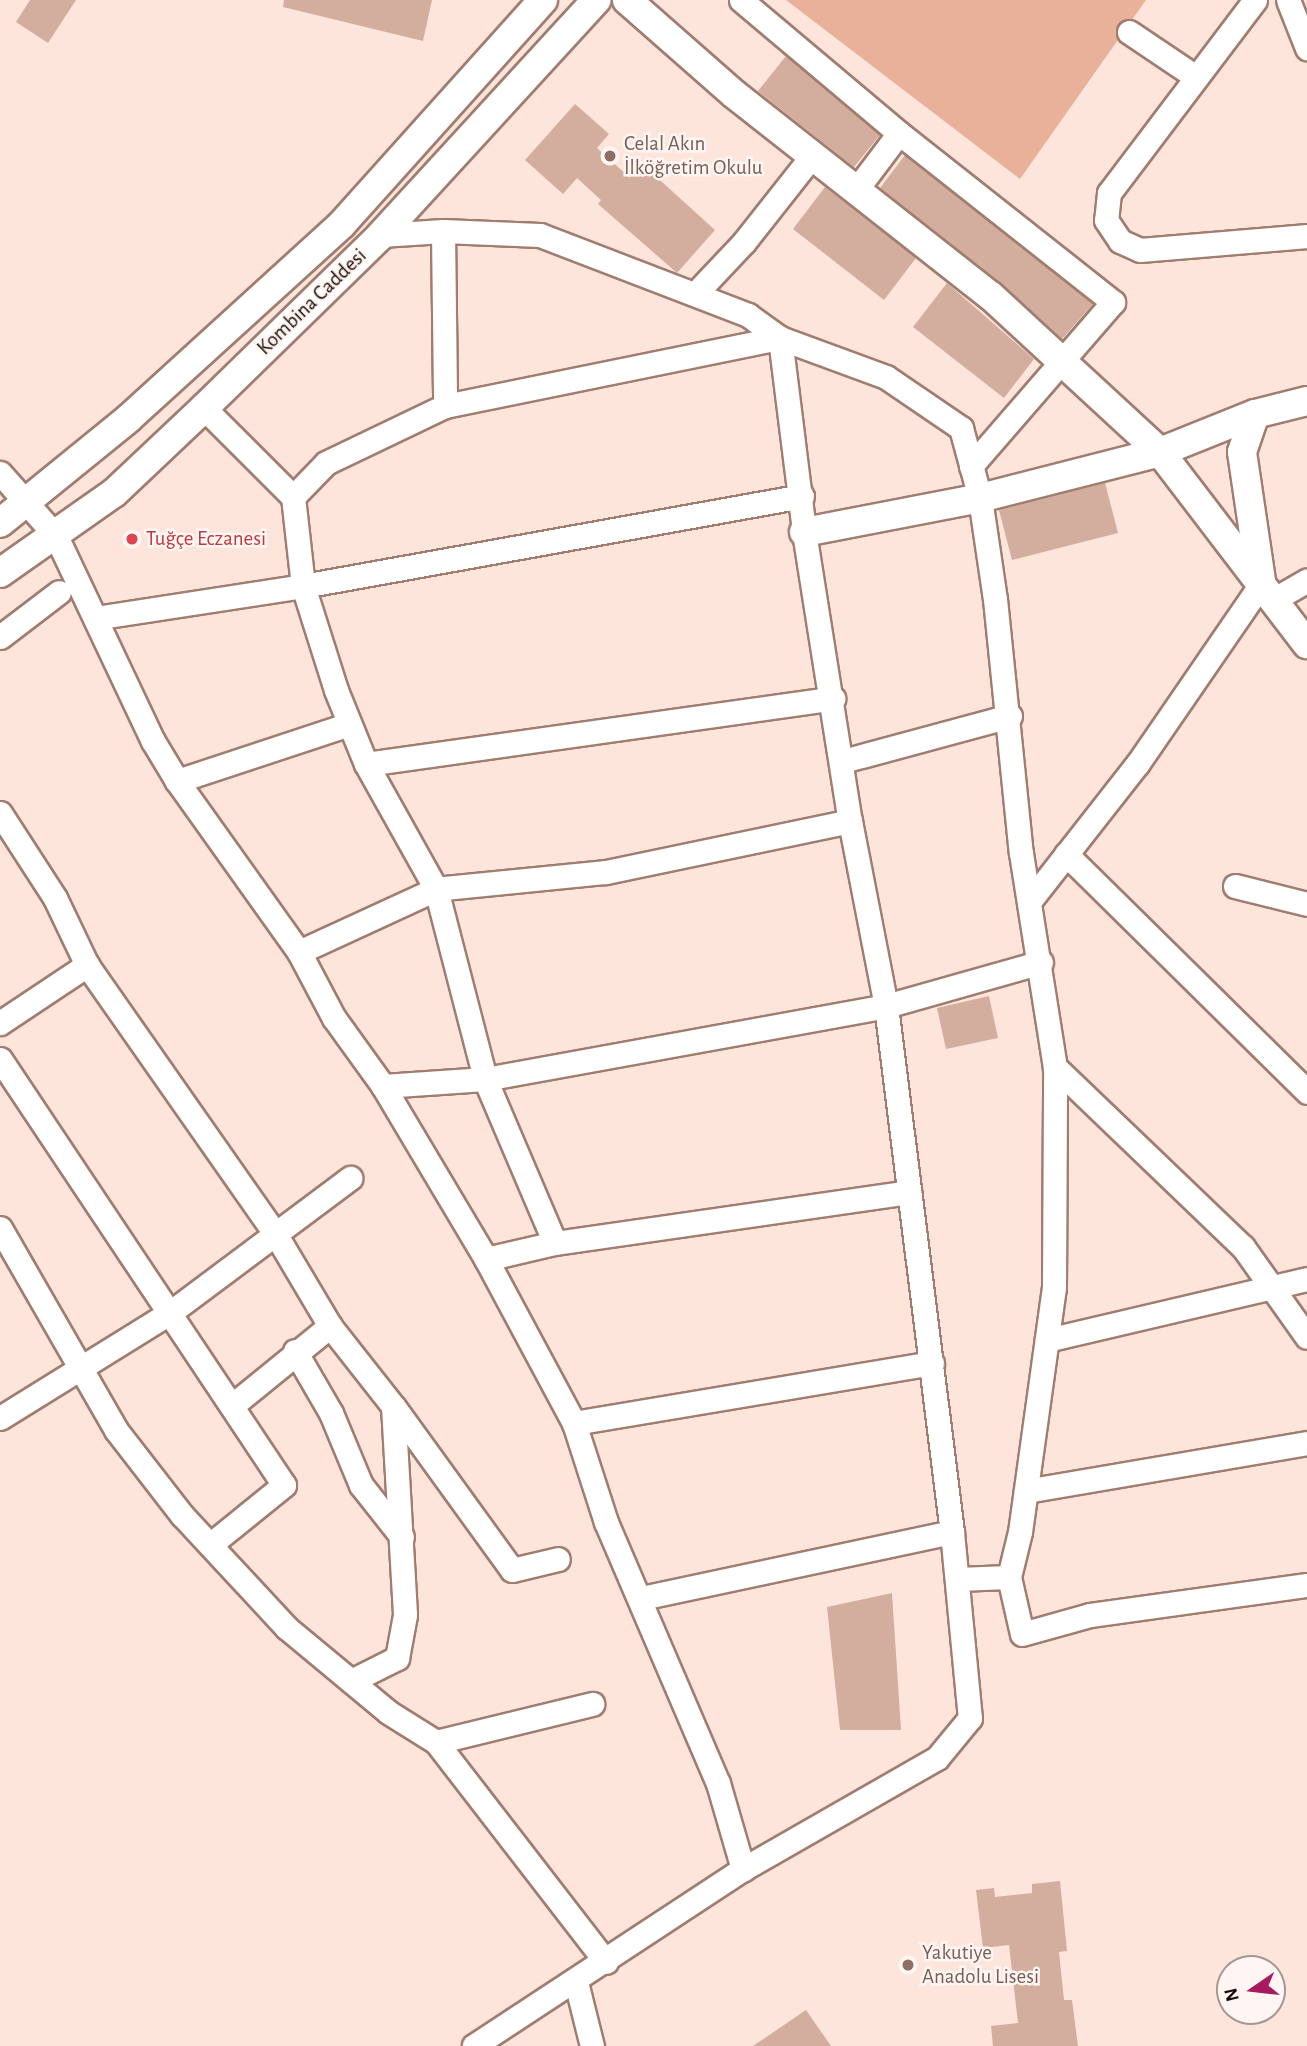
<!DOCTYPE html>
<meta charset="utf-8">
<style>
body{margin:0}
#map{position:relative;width:1307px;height:2046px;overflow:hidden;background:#fde5dc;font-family:"Alegreya Sans",sans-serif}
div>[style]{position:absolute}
.green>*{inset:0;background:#e9b09a}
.building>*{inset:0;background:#d3ad9e}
.roads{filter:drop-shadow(2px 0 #a07d6f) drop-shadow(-2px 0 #a07d6f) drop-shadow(0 2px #a07d6f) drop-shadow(0 -2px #a07d6f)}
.minor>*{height:23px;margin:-11.5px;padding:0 11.5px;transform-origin:11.5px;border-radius:11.5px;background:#fff}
.major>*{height:28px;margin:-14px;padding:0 14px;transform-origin:14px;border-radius:14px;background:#fff}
.dots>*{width:19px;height:19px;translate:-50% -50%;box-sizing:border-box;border:4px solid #fff6f3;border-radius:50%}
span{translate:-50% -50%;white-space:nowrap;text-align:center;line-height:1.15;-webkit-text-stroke:5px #fff6f3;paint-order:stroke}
.education-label{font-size:21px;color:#785e54}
.left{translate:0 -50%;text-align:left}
.street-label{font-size:21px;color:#190c07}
.health-label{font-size:21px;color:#be3a42}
.north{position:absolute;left:1216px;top:1955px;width:70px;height:70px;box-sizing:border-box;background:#fff6f3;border:2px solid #a39895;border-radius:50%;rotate:256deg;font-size:19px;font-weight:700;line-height:28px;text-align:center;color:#190c07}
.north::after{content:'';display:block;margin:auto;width:24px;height:32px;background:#a61a5f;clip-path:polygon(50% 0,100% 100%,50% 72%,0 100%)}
</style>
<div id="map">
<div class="green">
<i style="clip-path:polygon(786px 0,1146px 0,1020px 179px)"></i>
</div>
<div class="building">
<i style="clip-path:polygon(30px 0,76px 0,48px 43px,16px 22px)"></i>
<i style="clip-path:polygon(284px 0,432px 0,423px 41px,283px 7px)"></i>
<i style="clip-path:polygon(786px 56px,880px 135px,854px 167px,758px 91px)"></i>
<i style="clip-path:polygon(575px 104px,609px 134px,597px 148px,629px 177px,641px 163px,715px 230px,677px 273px,598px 204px,601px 200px,577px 178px,563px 194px,525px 160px)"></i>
<i style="clip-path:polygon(905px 155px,1093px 304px,1062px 339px,1001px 283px,880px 188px)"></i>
<i style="clip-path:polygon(825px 187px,916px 258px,884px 300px,793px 229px)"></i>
<i style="clip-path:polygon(947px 283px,1034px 359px,1004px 398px,913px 327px)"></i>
<i style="clip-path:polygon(1105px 483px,1118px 533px,1012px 560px,999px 510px)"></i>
<i style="clip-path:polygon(989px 996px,998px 1038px,946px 1049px,937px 1008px)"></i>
<i style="clip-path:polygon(892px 1593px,901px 1730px,840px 1730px,827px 1607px)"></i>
<i style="clip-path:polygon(1060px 1881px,1067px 1951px,1059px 1952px,1064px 2000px,1072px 2000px,1078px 2046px,993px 2046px,991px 2026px,1018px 2023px,1009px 1945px,983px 1948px,976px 1890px,994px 1888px,995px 1897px,1032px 1893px,1032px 1884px)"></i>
<i style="clip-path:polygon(806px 2010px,831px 2046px,753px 2046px)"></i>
</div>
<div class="roads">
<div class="minor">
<i style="left:741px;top:0;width:207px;rotate:40.1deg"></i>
<i style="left:899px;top:133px;width:273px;rotate:38.3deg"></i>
<i style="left:1113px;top:302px;width:217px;rotate:130.9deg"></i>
<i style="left:1255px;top:0;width:242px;rotate:127.1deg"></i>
<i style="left:1109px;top:193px;width:27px;rotate:96deg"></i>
<i style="left:1106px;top:220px;width:25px;rotate:56deg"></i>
<i style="left:1120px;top:241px;width:22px;rotate:24deg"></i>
<i style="left:1140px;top:250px;width:168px;rotate:-4.8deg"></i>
<i style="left:1288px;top:0;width:52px;rotate:68.4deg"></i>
<i style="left:1129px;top:32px;width:81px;rotate:33.9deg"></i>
<i style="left:856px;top:190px;width:71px;rotate:-53deg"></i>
<i style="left:443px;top:231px;width:175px;rotate:89.3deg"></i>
<i style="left:381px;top:235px;width:62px;rotate:-3.7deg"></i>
<i style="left:443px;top:231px;width:97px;rotate:2.4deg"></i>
<i style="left:540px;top:235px;width:223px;rotate:21deg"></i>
<i style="left:748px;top:315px;width:39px;rotate:36deg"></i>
<i style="left:780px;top:338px;width:195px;rotate:82.9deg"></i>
<i style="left:804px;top:532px;width:293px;rotate:81deg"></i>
<i style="left:850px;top:821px;width:188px;rotate:79deg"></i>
<i style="left:886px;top:1006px;width:530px;rotate:82.85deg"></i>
<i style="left:952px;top:1532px;width:187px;rotate:84.5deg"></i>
<i style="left:970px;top:1718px;width:52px;rotate:129.5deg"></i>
<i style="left:937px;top:1758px;width:224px;rotate:150.2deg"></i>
<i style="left:695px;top:294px;width:71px;rotate:-46.7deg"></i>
<i style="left:744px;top:242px;width:110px;rotate:-51.7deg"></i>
<i style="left:204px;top:408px;width:126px;rotate:45deg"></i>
<i style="left:0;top:473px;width:84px;rotate:48.4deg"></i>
<i style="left:56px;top:536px;width:227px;rotate:64.7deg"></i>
<i style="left:153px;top:741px;width:47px;rotate:59deg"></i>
<i style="left:177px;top:781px;width:210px;rotate:54.5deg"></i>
<i style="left:299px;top:952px;width:75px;rotate:62.1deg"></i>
<i style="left:334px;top:1018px;width:84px;rotate:54.2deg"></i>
<i style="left:383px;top:1086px;width:201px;rotate:59.2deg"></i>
<i style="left:486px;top:1259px;width:186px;rotate:61.8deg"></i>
<i style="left:574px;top:1423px;width:104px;rotate:72.1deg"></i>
<i style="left:606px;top:1522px;width:284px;rotate:66.8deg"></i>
<i style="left:718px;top:1783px;width:90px;rotate:73.8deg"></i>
<i style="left:743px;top:1869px;width:322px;rotate:146.7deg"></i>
<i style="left:1273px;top:600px;width:39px;rotate:-30deg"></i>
<i style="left:95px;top:618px;width:210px;rotate:-8.7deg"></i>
<i style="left:303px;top:586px;width:507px;rotate:-10.22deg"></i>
<i style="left:0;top:637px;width:74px;rotate:-37.3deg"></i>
<i style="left:843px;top:761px;width:173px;rotate:-15.1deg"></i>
<i style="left:366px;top:764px;width:472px;rotate:-8deg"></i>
<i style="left:177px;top:781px;width:181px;rotate:-18.3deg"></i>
<i style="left:0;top:813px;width:101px;rotate:57.1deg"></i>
<i style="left:55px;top:898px;width:74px;rotate:64.5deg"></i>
<i style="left:87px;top:965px;width:330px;rotate:55deg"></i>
<i style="left:276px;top:1235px;width:106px;rotate:59.3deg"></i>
<i style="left:330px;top:1326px;width:102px;rotate:51.8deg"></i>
<i style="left:393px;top:1406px;width:209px;rotate:86.7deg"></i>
<i style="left:405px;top:1615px;width:44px;rotate:100.5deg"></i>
<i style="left:397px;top:1658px;width:51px;rotate:153.4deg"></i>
<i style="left:850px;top:821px;width:250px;rotate:168.2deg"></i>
<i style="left:605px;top:872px;width:170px;rotate:174.3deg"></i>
<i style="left:436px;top:889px;width:143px;rotate:-119.2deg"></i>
<i style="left:366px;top:764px;width:80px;rotate:-112.1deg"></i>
<i style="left:336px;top:690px;width:109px;rotate:-107.6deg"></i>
<i style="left:303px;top:586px;width:90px;rotate:-96.4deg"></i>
<i style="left:293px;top:497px;width:47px;rotate:-45.9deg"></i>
<i style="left:326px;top:463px;width:132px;rotate:-25.6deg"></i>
<i style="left:445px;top:406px;width:342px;rotate:-11.5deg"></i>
<i style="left:780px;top:338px;width:113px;rotate:20.2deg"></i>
<i style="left:886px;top:377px;width:91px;rotate:34.2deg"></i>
<i style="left:961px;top:428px;width:73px;rotate:74.8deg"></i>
<i style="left:980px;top:498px;width:102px;rotate:81.6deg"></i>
<i style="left:995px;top:599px;width:255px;rotate:84.2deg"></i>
<i style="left:1021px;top:853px;width:217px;rotate:81deg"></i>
<i style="left:1066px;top:854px;width:339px;rotate:44.6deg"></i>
<i style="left:1235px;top:886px;width:74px;rotate:14deg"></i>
<i style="left:1029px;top:902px;width:177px;rotate:-51.9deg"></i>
<i style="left:1138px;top:763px;width:217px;rotate:-55.5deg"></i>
<i style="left:299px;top:952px;width:151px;rotate:-24.7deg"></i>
<i style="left:436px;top:889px;width:196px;rotate:75.5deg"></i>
<i style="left:485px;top:1079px;width:178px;rotate:66.9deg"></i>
<i style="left:0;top:1023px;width:105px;rotate:-33.7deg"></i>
<i style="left:0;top:1059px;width:512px;rotate:56.31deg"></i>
<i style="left:284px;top:1485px;width:95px;rotate:141deg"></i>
<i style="left:383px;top:1086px;width:102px;rotate:-3.9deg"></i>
<i style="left:485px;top:1079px;width:408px;rotate:-10.3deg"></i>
<i style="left:886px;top:1006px;width:161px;rotate:-15.8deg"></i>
<i style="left:0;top:1228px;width:233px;rotate:60.1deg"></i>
<i style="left:116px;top:1430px;width:108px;rotate:52.2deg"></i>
<i style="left:182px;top:1515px;width:154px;rotate:47.1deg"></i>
<i style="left:287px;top:1628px;width:131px;rotate:39.7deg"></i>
<i style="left:388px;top:1712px;width:57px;rotate:32deg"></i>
<i style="left:436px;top:1742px;width:278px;rotate:52.3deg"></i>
<i style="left:486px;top:1259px;width:71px;rotate:-13.1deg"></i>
<i style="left:555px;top:1243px;width:358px;rotate:-8.2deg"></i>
<i style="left:1047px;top:1340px;width:267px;rotate:-13.2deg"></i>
<i style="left:295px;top:1351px;width:72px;rotate:59.9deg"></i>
<i style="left:331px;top:1413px;width:78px;rotate:67.4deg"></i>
<i style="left:361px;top:1485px;width:66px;rotate:51.7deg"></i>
<i style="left:234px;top:1404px;width:124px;rotate:-39.1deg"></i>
<i style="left:394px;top:1407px;width:201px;rotate:54.1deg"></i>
<i style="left:512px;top:1570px;width:47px;rotate:-13.4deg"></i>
<i style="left:0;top:1418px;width:201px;rotate:-31.8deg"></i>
<i style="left:171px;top:1312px;width:224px;rotate:-36.8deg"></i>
<i style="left:574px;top:1423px;width:363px;rotate:-9.5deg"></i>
<i style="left:1026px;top:1491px;width:285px;rotate:-9.7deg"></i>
<i style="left:1009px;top:1577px;width:58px;rotate:77.2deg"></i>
<i style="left:1022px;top:1634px;width:71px;rotate:-15.6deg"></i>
<i style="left:1090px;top:1615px;width:219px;rotate:-7.9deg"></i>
<i style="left:957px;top:1579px;width:52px;rotate:-2.2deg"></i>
<i style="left:1009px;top:1577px;width:46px;rotate:-76.3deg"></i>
<i style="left:1020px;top:1532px;width:247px;rotate:-82.1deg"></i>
<i style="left:1054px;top:1287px;width:220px;rotate:-89.7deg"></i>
<i style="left:1055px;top:1067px;width:260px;rotate:43.8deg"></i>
<i style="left:1243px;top:1247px;width:110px;rotate:54.6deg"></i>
<i style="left:641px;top:1598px;width:318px;rotate:-12deg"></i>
<i style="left:436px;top:1742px;width:161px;rotate:-13.7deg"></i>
<i style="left:576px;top:1982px;width:66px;rotate:76deg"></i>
</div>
<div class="major">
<i style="left:627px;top:0;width:142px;rotate:41.3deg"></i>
<i style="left:734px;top:94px;width:327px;rotate:38.2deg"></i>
<i style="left:991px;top:296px;width:230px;rotate:42.7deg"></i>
<i style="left:1160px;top:452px;width:242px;rotate:52.6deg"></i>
<i style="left:1255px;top:414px;width:40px;rotate:108.9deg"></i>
<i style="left:1242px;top:452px;width:130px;rotate:81.6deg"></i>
<i style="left:0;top:523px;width:166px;rotate:-39.1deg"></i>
<i style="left:129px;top:418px;width:288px;rotate:-42.3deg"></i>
<i style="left:342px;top:224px;width:301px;rotate:-48.1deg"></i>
<i style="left:804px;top:532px;width:179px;rotate:-10.9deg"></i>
<i style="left:980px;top:498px;width:186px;rotate:-14.3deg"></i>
<i style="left:1160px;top:452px;width:102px;rotate:-21.8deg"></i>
<i style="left:1255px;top:414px;width:54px;rotate:-14deg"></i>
<i style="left:0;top:573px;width:139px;rotate:-35.1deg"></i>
<i style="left:114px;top:493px;width:124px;rotate:-43.4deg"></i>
<i style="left:204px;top:408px;width:248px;rotate:-44.3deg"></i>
<i style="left:381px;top:235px;width:319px;rotate:-47.5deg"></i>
</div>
</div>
<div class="dots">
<i style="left:610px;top:156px;background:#8d6e63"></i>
<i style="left:132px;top:539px;background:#e0444e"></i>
<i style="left:908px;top:1965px;background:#8d6e63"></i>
</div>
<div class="education-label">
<span class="left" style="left:624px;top:156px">Celal Akın<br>İlköğretim Okulu</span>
<span class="left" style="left:922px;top:1965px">Yakutiye<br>Anadolu Lisesi</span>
</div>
<div class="street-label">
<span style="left:312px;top:302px;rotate:-44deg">Kombina Caddesi</span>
</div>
<div class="health-label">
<span class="left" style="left:146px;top:539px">Tuğçe Eczanesi</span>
</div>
<div class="north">N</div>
</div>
